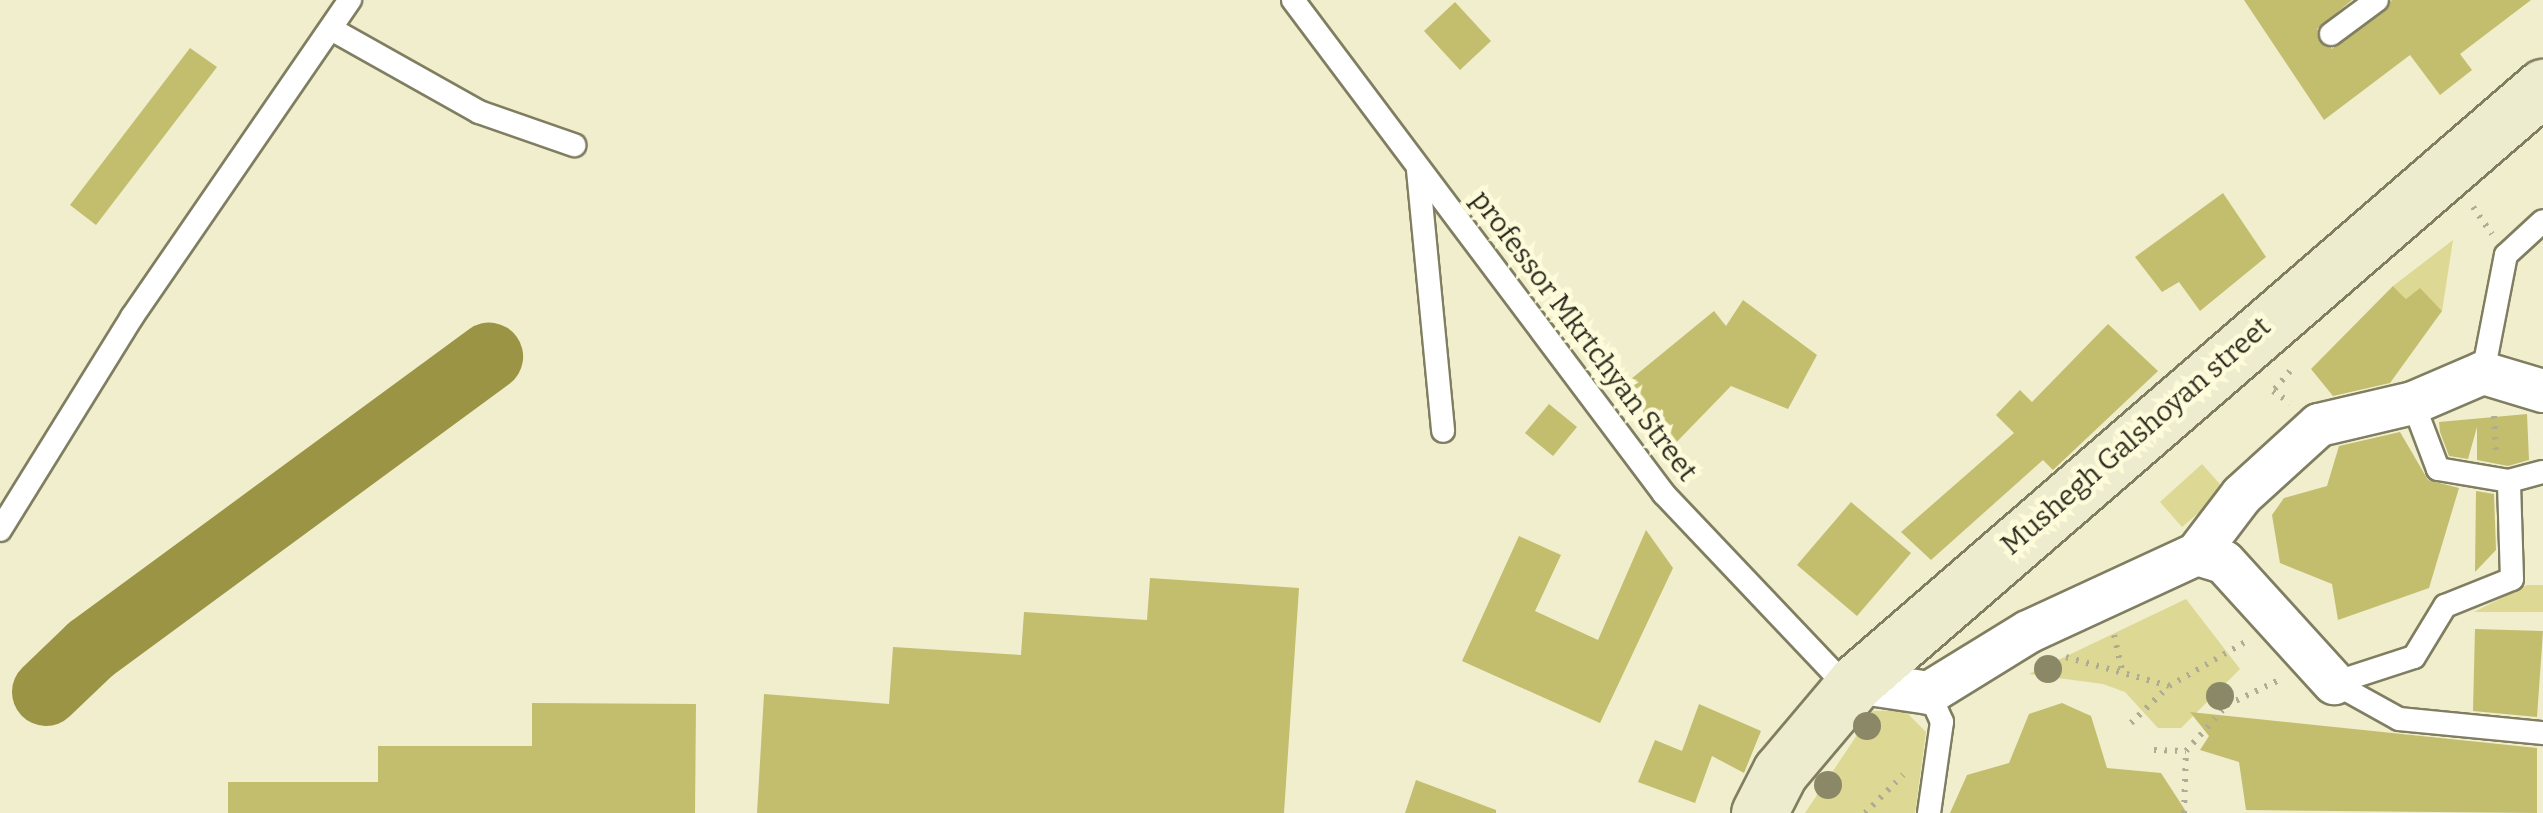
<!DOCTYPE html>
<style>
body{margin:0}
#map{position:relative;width:2543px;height:813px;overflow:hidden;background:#f0eecd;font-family:Bitter,serif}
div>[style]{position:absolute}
.green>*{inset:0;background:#ddd893}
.river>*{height:68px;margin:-34px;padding:0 34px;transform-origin:34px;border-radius:34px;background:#9b9445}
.building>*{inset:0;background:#c3bd6e}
.path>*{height:6px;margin-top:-3px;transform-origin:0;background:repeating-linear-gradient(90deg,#aeac92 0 2.5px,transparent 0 10.5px)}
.roads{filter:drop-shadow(2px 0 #807e61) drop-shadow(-2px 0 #807e61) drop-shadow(0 2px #807e61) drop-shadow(0 -2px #807e61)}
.lane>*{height:22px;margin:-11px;padding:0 11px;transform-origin:11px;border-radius:11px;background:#fff}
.street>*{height:42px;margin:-21px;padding:0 21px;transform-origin:21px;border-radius:21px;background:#fff}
.secondary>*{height:55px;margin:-27.5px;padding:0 27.5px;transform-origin:27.5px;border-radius:27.5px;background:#eeecce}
.trees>*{width:28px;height:28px;margin:-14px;border-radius:50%;background:#8a8866}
span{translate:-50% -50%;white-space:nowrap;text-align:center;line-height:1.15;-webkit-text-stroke:9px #fdfbda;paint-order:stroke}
.street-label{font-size:28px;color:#2b2a1e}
</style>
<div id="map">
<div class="green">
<i style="clip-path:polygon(2453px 240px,2442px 311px,2420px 289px,2406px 299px,2393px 286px)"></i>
<i style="clip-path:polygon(2202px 464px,2225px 490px,2182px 527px,2160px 502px)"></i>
<i style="clip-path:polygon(2527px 585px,2543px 585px,2543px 612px,2474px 612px)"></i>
<i style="clip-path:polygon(2186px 599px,2240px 669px,2181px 728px,2158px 728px,2125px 692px,2103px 684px,2029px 674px)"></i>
<i style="clip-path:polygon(1904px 710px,1926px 732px,1915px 813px,1805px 813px,1873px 711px)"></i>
</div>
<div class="river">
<i style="left:46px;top:692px;width:62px;rotate:-43.7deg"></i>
<i style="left:91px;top:649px;width:494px;rotate:-36.3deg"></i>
</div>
<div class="building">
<i style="clip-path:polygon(2244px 0,2352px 0,2317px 29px,2332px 49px,2392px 0,2531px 0,2460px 54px,2472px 70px,2440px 95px,2410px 55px,2324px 120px)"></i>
<i style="clip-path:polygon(1455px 2px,1491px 41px,1460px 70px,1424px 31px)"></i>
<i style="clip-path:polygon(190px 48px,217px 67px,96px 225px,70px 205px)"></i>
<i style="clip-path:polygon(2223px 193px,2266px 257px,2200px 311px,2179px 282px,2162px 292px,2135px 257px)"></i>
<i style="clip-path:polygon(2393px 286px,2406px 299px,2420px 288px,2442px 311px,2390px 383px,2333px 396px,2311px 369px)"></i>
<i style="clip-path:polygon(1743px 300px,1817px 355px,1788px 409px,1731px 386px,1664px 455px,1614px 393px,1714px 311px,1726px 326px)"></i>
<i style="clip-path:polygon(2108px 324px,2158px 371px,2053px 470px,2043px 460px,1931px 560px,1901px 532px,2014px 433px,1996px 415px,2020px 390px,2032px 402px)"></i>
<i style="clip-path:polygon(1549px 404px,1577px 427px,1553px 456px,1525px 433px)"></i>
<i style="clip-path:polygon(2527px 414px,2529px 460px,2508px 466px,2477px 460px,2477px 427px,2468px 459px,2449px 456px,2440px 432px,2439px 422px)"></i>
<i style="clip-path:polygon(2400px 432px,2428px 480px,2459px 488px,2429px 588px,2338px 620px,2332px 584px,2280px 563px,2272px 515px,2284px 498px,2327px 486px,2339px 446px)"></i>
<i style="clip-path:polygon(2476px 491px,2494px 494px,2496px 550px,2475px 572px)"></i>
<i style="clip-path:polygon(1851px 502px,1911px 553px,1857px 616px,1797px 565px)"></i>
<i style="clip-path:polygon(1646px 530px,1673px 568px,1600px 723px,1462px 661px,1519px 536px,1561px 555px,1535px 611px,1598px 640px)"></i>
<i style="clip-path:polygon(1150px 578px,1299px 588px,1284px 813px,757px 813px,764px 694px,889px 704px,893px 647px,1021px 655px,1024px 612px,1147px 620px)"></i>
<i style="clip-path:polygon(2475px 629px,2543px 631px,2537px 717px,2473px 711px)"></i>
<i style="clip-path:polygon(532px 703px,696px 704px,695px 813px,228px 813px,228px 782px,378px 782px,378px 746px,532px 746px)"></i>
<i style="clip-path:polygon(2062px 703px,2091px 716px,2107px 768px,2161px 773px,2187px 813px,1950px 813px,1967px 775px,2009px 763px,2029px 714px)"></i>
<i style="clip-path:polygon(1699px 704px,1761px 731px,1744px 773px,1712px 756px,1695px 803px,1638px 782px,1655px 740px,1682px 751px)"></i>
<i style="clip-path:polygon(2190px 712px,2537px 748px,2537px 813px,2246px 810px,2239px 762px,2200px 750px,2209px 736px)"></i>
<i style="clip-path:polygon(1416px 780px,1496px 810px,1496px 813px,1405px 813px)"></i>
</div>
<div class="path">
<i style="left:2473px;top:207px;width:33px;rotate:55deg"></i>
<i style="left:2290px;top:371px;width:26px;rotate:130deg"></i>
<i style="left:2273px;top:391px;width:21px;rotate:35deg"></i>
<i style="left:2494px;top:416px;width:37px;rotate:87deg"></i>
<i style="left:2114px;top:635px;width:39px;rotate:77deg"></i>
<i style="left:2066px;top:657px;width:107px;rotate:15.7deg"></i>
<i style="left:2169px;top:686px;width:90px;rotate:-30deg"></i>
<i style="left:2131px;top:723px;width:52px;rotate:-44.2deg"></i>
<i style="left:2154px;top:750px;width:32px;rotate:2deg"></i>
<i style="left:1865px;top:813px;width:54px;rotate:-45deg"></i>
<i style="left:2184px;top:813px;width:62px;rotate:-88.2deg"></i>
<i style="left:2186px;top:751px;width:62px;rotate:-48.3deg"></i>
<i style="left:2227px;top:705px;width:60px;rotate:-25.7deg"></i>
</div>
<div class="roads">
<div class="lane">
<i style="left:1293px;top:0;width:618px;rotate:53.09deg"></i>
<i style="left:1664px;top:494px;width:269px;rotate:46.5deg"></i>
<i style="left:333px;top:30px;width:167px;rotate:29.3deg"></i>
<i style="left:479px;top:112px;width:101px;rotate:19.2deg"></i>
<i style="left:2331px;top:34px;width:57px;rotate:-36.5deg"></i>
<i style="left:1418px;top:170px;width:262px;rotate:84.5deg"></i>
<i style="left:2483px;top:373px;width:120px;rotate:-79deg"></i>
<i style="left:2506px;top:255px;width:50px;rotate:-42.6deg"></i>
<i style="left:2509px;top:481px;width:35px;rotate:-15deg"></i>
<i style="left:0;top:530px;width:251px;rotate:-58.2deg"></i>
<i style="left:132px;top:317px;width:385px;rotate:-55.5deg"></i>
<i style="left:2334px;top:683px;width:84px;rotate:-18deg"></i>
<i style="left:2414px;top:657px;width:60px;rotate:-58.7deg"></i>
<i style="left:2445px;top:606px;width:72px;rotate:-21.9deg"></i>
<i style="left:2512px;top:579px;width:98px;rotate:-91.8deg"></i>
<i style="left:2509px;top:481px;width:72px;rotate:-170.4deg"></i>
<i style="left:2438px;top:469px;width:71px;rotate:-110.7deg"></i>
<i style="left:2334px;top:683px;width:74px;rotate:29deg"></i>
<i style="left:2399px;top:719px;width:145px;rotate:5.6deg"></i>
<i style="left:1929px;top:813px;width:92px;rotate:-81.9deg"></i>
<i style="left:1942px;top:722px;width:32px;rotate:-114deg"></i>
</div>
<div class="street">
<i style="left:2197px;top:554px;width:74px;rotate:-52.7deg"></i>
<i style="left:2242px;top:495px;width:104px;rotate:-42.3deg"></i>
<i style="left:2319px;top:425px;width:97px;rotate:-13.2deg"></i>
<i style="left:2413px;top:403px;width:76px;rotate:-23.2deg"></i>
<i style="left:2483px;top:373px;width:63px;rotate:16.7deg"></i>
<i style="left:1856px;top:682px;width:74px;rotate:8.6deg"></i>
<i style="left:1929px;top:693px;width:116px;rotate:-31.6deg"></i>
<i style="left:2028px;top:632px;width:186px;rotate:-24.8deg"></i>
<i style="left:2197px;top:554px;width:28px;rotate:17deg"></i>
<i style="left:2224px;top:562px;width:164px;rotate:47.7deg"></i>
</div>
<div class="secondary">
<i style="left:1759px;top:813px;width:46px;rotate:-62.9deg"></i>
<i style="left:1780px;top:772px;width:118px;rotate:-49.8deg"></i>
<i style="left:1856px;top:682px;width:909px;rotate:-40.9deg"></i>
</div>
</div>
<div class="trees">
<i style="left:2048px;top:669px"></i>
<i style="left:2220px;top:696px"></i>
<i style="left:1867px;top:726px"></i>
<i style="left:1828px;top:785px"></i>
</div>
<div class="street-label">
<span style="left:1584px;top:336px;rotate:53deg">professor Mkrtchyan Street</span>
<span style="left:2136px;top:436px;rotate:-41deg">Mushegh Galshoyan street</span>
</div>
</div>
